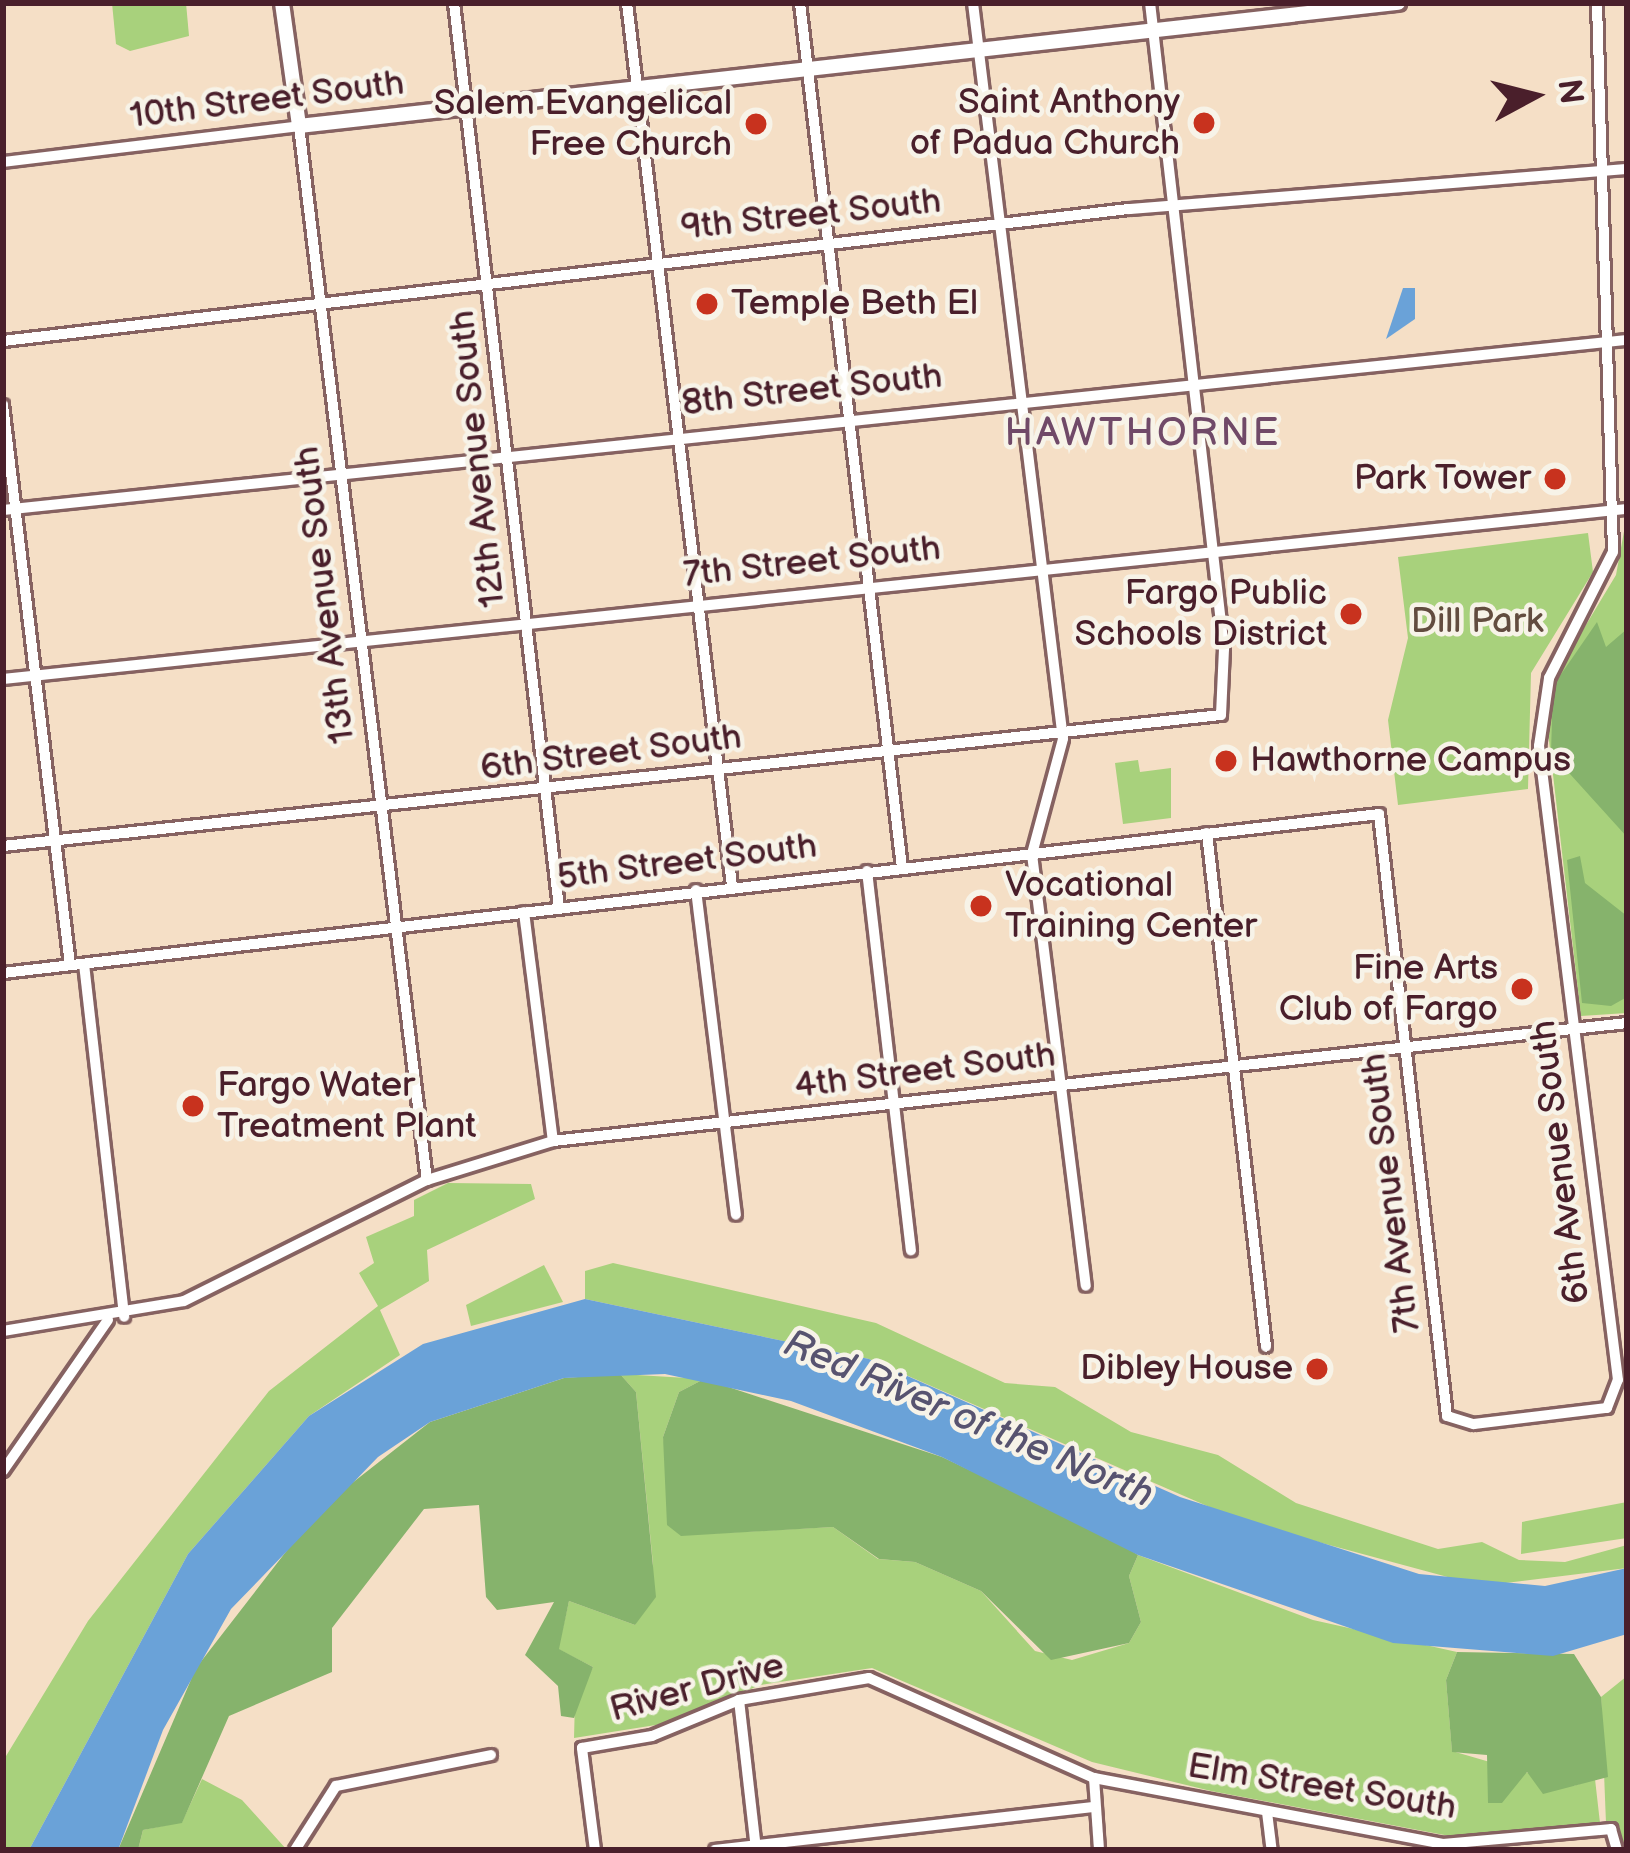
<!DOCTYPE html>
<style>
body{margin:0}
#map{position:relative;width:1630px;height:1853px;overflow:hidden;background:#f5dfc6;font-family:"Balsamiq Sans",sans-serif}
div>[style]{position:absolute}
.green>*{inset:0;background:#a8d17c}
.forest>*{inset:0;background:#86b36c}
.water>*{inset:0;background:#6aa2d8}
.roads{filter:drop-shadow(3px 0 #866261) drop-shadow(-3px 0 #866261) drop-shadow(0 3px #866261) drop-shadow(0 -3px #866261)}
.minor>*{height:10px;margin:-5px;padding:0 5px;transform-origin:5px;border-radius:5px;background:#fff}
.major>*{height:14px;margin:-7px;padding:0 7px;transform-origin:7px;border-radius:7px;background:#fff}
.dots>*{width:33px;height:33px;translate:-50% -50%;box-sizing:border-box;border:6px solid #f7f3e8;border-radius:50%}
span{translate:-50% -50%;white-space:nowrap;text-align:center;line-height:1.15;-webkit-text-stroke:9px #f7f3e8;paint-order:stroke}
.street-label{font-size:36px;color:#4a1f2b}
.poi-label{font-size:36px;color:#4a1f2b}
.right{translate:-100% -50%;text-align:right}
.left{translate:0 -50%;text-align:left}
.park-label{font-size:36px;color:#624c3f}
.neighbourhood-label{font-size:39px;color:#704968;letter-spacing:3px}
.water-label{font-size:39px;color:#575370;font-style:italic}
.frame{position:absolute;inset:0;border:6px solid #4a1f2b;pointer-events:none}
.north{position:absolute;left:1474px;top:36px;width:120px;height:120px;-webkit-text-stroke:9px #f7f3e8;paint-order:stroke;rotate:83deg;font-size:33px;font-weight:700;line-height:48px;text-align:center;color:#4a1f2b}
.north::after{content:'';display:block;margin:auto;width:42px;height:54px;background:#4a1f2b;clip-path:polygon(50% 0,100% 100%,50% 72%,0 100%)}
</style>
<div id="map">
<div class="green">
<i style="clip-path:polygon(112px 3px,186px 3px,189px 36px,130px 51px,116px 44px)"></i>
<i style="clip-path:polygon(1627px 515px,1627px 1013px,1581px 1016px,1547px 723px,1563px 663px,1616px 575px)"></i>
<i style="clip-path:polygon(1588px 533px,1593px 572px,1531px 673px,1528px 789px,1398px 805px,1388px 720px,1408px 638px,1398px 557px)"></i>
<i style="clip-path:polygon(1138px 760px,1140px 772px,1171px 768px,1171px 818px,1123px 824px,1115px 763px)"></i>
<i style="clip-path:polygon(448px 1183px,531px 1184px,535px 1199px,427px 1250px,429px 1281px,380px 1310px,400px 1355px,309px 1416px,188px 1554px,29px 1850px,3px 1850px,3px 1761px,88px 1621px,269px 1391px,378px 1306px,359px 1273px,374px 1263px,366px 1237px,414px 1216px,414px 1200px)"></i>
<i style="clip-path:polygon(613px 1263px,876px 1323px,1005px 1383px,1055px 1387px,1131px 1432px,1218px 1455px,1296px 1503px,1438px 1549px,1482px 1542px,1519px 1560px,1565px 1562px,1627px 1545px,1627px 1568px,1481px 1586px,1244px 1522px,869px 1359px,585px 1299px,585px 1271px)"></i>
<i style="clip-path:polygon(544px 1265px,563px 1302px,471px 1326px,466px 1305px)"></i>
<i style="clip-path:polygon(620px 1374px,704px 1379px,679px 1392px,663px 1437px,681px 1535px,833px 1527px,878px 1559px,915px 1562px,981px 1591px,1035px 1651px,1072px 1660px,1129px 1643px,1141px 1622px,1129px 1576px,1138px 1555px,1313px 1620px,1457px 1652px,1446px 1680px,1452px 1751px,1573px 1786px,1595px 1779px,1600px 1823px,1455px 1837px,1211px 1791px,1092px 1762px,872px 1668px,761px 1685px,662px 1724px,574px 1738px,575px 1700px,593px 1667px,558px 1649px,569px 1601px,635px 1625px,653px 1564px,636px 1392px)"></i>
<i style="clip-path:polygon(1627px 1502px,1627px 1538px,1521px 1554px,1522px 1522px)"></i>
<i style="clip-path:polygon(1627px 1676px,1627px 1850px,1624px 1850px,1606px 1823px,1601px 1697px)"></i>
<i style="clip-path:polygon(202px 1779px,242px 1800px,287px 1850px,138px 1850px,143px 1830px,182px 1822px)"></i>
</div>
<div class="forest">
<i style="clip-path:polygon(1597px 622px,1606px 647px,1627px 629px,1627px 837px,1551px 753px,1553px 686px)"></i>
<i style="clip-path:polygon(1580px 856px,1585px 883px,1627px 916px,1627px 997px,1611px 1006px,1582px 1003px,1567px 860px)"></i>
<i style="clip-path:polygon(620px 1374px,636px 1392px,656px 1597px,635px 1625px,569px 1601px,559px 1649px,593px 1667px,574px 1718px,561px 1716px,558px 1686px,525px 1655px,554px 1602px,497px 1610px,486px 1597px,479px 1505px,424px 1509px,332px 1628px,332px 1672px,229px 1716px,182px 1823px,143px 1830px,138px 1850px,118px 1850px,196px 1668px,319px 1509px,430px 1422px,564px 1378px)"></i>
<i style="clip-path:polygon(704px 1379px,942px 1457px,1111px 1537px,1138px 1555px,1129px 1576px,1141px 1622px,1129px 1643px,1051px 1660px,981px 1591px,915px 1562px,879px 1559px,833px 1527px,681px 1536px,667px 1525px,663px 1437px,679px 1392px)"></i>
<i style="clip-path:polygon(1457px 1652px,1574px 1654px,1601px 1697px,1608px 1777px,1543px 1794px,1527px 1772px,1502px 1803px,1488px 1803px,1487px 1755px,1452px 1752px,1446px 1680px)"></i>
</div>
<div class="water">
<i style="clip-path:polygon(1403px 288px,1415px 288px,1415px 319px,1386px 339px)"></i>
<i style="clip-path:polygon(585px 1299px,869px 1359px,1180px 1497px,1419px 1574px,1545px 1586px,1627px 1568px,1627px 1634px,1553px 1656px,1393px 1643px,1138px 1555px,942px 1457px,791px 1401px,665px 1374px,564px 1378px,430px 1422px,378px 1457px,231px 1609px,163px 1730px,118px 1850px,29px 1850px,188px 1554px,309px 1416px,423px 1344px)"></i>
</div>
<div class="roads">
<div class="minor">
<i style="left:454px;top:3px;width:911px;rotate:83.38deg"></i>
<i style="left:627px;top:3px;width:889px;rotate:83.22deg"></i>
<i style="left:800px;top:3px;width:870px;rotate:83.27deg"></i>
<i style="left:973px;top:3px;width:741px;rotate:83.03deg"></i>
<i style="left:1063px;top:739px;width:119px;rotate:105.1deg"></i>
<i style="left:1032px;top:854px;width:435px;rotate:82.9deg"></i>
<i style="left:3px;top:162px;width:298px;rotate:-6.9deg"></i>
<i style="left:299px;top:126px;width:1062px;rotate:83.08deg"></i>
<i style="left:3px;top:341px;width:1134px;rotate:-6.69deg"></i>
<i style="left:1129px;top:209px;width:500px;rotate:-4.6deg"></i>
<i style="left:3px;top:405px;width:564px;rotate:83.18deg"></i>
<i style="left:3px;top:510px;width:1633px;rotate:-5.98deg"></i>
<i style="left:3px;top:679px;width:1633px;rotate:-5.98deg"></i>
<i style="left:1207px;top:833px;width:517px;rotate:83.45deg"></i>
<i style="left:3px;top:846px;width:1225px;rotate:-6.14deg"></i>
<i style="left:1221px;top:715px;width:66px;rotate:-87.4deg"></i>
<i style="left:1224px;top:649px;width:650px;rotate:-96.53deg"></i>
<i style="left:867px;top:871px;width:382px;rotate:83.4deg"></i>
<i style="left:696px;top:890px;width:327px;rotate:83deg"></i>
<i style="left:524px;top:912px;width:231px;rotate:82.8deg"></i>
<i style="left:84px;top:964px;width:355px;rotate:83.5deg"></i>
<i style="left:3px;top:973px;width:1385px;rotate:-6.59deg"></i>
<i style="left:1379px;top:814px;width:606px;rotate:83.56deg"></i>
<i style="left:1447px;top:1416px;width:28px;rotate:17deg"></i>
<i style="left:1474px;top:1424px;width:134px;rotate:-6.9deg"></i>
<i style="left:1607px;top:1408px;width:30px;rotate:-69deg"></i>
<i style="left:1618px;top:1380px;width:639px;rotate:-97.1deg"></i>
<i style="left:1539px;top:746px;width:69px;rotate:-81.6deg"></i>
<i style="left:1549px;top:678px;width:141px;rotate:-63.1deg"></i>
<i style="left:1613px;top:552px;width:549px;rotate:-91.67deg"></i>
<i style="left:3px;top:1331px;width:183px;rotate:-9.4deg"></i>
<i style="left:184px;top:1301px;width:271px;rotate:-26.5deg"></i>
<i style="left:427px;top:1180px;width:132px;rotate:-17.2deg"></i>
<i style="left:553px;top:1141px;width:1080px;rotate:-6.27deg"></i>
<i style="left:3px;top:1471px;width:184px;rotate:-55.2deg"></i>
<i style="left:739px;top:1700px;width:151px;rotate:83.5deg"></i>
<i style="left:1094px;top:1778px;width:72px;rotate:86deg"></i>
<i style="left:1267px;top:1812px;width:38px;rotate:83deg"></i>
<i style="left:295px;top:1850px;width:76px;rotate:-57.4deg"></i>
<i style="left:336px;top:1786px;width:158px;rotate:-11.3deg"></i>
<i style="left:595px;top:1850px;width:103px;rotate:-97.3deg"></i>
<i style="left:582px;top:1748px;width:71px;rotate:-9.7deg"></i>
<i style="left:652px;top:1736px;width:94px;rotate:-22.5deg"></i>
<i style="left:739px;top:1700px;width:132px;rotate:-9.6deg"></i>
<i style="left:869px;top:1678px;width:246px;rotate:24deg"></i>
<i style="left:1094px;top:1778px;width:355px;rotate:10.7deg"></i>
<i style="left:1443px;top:1844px;width:169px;rotate:-5.1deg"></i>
<i style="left:1611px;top:1829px;width:22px;rotate:74deg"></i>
<i style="left:715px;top:1850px;width:380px;rotate:-6.5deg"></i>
</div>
<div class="major">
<i style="left:282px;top:3px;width:124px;rotate:82.1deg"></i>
<i style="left:299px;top:126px;width:1106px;rotate:-6.39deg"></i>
</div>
</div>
<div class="dots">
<i style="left:1204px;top:123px;background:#c8321e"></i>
<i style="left:756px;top:124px;background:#c8321e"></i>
<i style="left:707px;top:304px;background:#c8321e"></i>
<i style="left:1555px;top:479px;background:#c8321e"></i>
<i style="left:1351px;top:614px;background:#c8321e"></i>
<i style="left:1226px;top:761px;background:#c8321e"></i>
<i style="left:981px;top:906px;background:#c8321e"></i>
<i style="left:1522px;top:989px;background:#c8321e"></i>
<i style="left:193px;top:1106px;background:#c8321e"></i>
<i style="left:1317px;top:1369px;background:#c8321e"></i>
</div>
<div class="street-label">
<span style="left:267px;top:100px;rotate:-7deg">10th Street South</span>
<span style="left:811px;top:215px;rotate:-6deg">9th Street South</span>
<span style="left:812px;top:390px;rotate:-6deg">8th Street South</span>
<span style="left:478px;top:459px;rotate:-96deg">12th Avenue South</span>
<span style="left:812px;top:562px;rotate:-6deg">7th Street South</span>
<span style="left:325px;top:595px;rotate:-97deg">13th Avenue South</span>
<span style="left:611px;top:753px;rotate:-7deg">6th Street South</span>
<span style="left:687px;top:862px;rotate:-7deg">5th Street South</span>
<span style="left:925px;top:1071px;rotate:-7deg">4th Street South</span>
<span style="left:1561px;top:1162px;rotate:-97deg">6th Avenue South</span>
<span style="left:1391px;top:1193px;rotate:-97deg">7th Avenue South</span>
<span style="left:697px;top:1688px;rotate:-15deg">River Drive</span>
<span style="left:1322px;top:1787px;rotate:9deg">Elm Street South</span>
</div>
<div class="poi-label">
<span class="right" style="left:1180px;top:123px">Saint Anthony<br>of Padua Church</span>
<span class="right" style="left:732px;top:124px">Salem Evangelical<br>Free Church</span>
<span class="left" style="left:731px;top:304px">Temple Beth El</span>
<span class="right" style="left:1531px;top:479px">Park Tower</span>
<span class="right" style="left:1327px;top:614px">Fargo Public<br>Schools District</span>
<span class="left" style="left:1250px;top:761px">Hawthorne Campus</span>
<span class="left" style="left:1005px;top:906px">Vocational<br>Training Center</span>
<span class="right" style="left:1498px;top:989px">Fine Arts<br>Club of Fargo</span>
<span class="left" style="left:217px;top:1106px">Fargo Water<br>Treatment Plant</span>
<span class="right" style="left:1293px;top:1369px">Dibley House</span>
</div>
<div class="park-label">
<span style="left:1477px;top:622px">Dill Park</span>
</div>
<div class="neighbourhood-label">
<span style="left:1143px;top:434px">HAWTHORNE</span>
</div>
<div class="water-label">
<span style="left:968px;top:1420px;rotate:23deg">Red River of the North</span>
</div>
<div class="frame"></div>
<div class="north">N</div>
</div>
